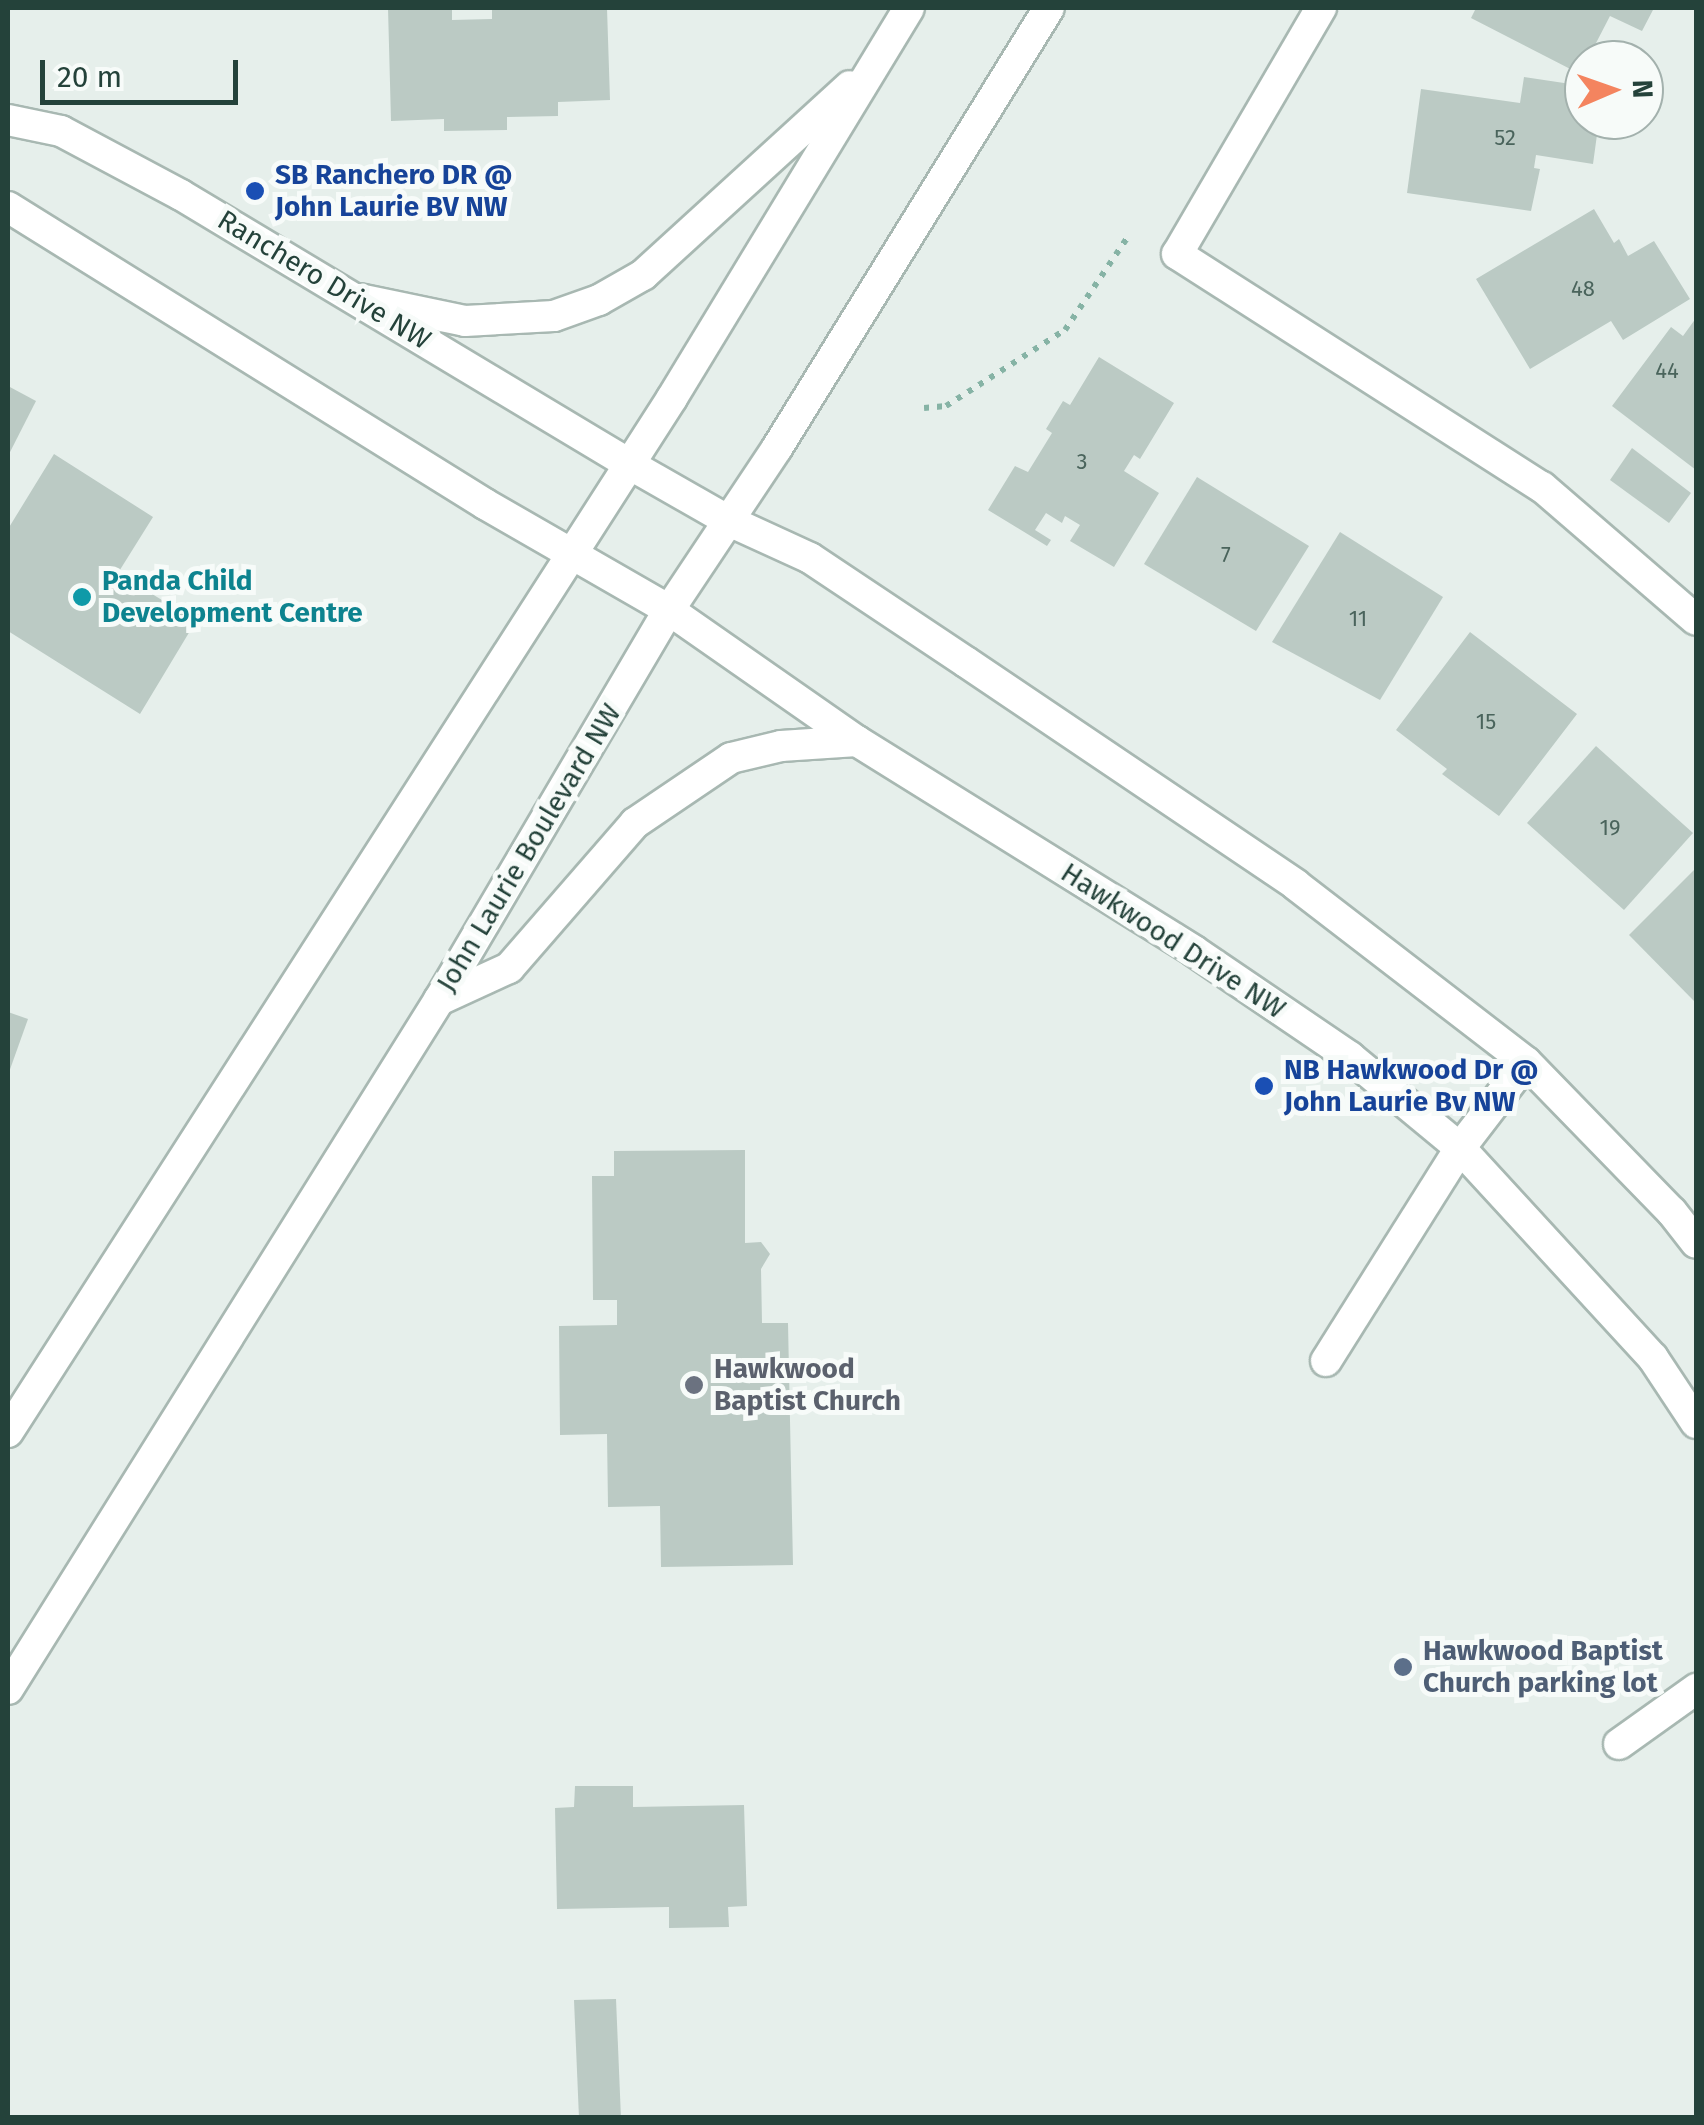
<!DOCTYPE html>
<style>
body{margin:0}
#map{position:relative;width:1704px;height:2125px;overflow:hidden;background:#e6efeb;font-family:"Fira Sans",sans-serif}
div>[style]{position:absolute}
.building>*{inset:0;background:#bbcac4}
.path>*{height:6px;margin-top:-3px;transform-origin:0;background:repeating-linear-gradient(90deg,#86b3a5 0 5px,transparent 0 13px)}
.roads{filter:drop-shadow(2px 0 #a8b8b2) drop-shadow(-2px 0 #a8b8b2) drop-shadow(0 2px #a8b8b2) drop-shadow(0 -2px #a8b8b2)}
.service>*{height:30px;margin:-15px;padding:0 15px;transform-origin:15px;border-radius:15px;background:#fff}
.tertiary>*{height:30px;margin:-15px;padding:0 15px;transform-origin:15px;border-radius:15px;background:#fff}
.secondary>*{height:30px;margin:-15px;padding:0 15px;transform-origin:15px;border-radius:15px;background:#fff}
.dots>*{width:28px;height:28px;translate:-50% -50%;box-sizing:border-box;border:5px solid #f7fbf9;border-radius:50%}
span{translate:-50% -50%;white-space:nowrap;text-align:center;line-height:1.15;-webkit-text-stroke:10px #f7fbf9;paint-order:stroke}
.number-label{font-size:22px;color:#4a645c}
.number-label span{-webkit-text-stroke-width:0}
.transit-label{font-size:28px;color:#164399;font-weight:700}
.left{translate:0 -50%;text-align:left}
.street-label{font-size:28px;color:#24423a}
.culture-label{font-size:28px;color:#0d838f;font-weight:700}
.worship-label{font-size:28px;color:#5b616d;font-weight:700}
.service-label{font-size:28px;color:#4e5e75;font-weight:700}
.frame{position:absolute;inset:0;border:10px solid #24423a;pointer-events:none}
.north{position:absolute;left:1564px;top:40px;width:100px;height:100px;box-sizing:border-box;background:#f7fbf9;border:2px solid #a3b1ad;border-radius:50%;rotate:88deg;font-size:28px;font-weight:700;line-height:40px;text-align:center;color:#24423a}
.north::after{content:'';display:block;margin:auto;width:35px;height:45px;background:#f4845f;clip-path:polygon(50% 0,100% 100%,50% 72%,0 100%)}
.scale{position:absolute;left:40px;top:60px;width:198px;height:45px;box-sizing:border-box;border:5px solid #24423a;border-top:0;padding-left:12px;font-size:30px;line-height:35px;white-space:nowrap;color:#24423a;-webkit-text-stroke:8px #f7fbf9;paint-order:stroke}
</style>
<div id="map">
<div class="building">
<i style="clip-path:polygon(388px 8px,452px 8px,452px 20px,492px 19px,492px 8px,607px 8px,610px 100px,558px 102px,558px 116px,507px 117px,507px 130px,444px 131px,444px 119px,391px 121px)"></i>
<i style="clip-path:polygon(1476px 8px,1654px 8px,1642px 31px,1610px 16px,1580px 74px,1471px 18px)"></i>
<i style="clip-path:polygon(1524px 77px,1584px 86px,1584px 120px,1599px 120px,1593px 164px,1536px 155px,1534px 168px,1540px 169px,1531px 211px,1407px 193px,1421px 89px,1520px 103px)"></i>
<i style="clip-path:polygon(1594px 209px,1614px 243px,1619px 239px,1628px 256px,1654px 241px,1690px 299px,1623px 340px,1611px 321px,1530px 369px,1476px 279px)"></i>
<i style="clip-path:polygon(1696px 318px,1696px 470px,1612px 406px,1671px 327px,1683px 336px)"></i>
<i style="clip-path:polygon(1099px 357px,1174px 403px,1140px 459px,1134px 455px,1124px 471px,1159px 493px,1114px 567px,1070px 541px,1080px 525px,1065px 516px,1062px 523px,1046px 513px,1035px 530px,1051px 540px,1047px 546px,988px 510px,1015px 466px,1028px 472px,1052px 433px,1046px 429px,1063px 401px,1070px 405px)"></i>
<i style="clip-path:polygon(8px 386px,36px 401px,8px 456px)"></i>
<i style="clip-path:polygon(1632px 448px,1691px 493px,1669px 523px,1610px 480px)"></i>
<i style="clip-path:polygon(54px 454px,153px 517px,118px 573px,196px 621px,140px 714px,8px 631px,8px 529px)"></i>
<i style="clip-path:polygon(1197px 477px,1309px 546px,1256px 631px,1144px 564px)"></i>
<i style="clip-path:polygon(1340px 532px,1443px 597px,1380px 700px,1272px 642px)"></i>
<i style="clip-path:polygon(1470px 632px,1577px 714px,1499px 816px,1442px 774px,1447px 769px,1396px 730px)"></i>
<i style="clip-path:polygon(1596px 746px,1693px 833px,1624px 910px,1527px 823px)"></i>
<i style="clip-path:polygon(1696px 868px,1696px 999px,1694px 1001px,1629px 935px)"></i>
<i style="clip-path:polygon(8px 1012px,28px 1019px,8px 1075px)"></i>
<i style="clip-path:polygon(745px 1150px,745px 1243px,761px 1242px,770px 1254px,761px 1269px,762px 1323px,788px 1323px,793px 1565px,661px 1567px,660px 1506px,608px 1507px,607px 1434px,560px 1435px,559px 1326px,617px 1325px,617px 1300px,593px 1300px,592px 1176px,614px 1176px,614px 1151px)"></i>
<i style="clip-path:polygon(575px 1786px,633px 1786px,633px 1807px,744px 1805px,747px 1906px,728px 1907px,729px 1927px,669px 1928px,669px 1907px,557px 1909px,555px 1808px,574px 1807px)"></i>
<i style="clip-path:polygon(616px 1999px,621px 2118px,579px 2118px,574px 2000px)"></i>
</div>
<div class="path">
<i style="left:924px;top:408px;width:22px;rotate:-5deg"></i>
<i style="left:946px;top:406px;width:141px;rotate:-32.6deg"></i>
<i style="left:1065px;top:330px;width:111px;rotate:-56deg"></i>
</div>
<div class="roads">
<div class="service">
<i style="left:1321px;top:8px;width:285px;rotate:120.3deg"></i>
<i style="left:1177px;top:254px;width:433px;rotate:32.6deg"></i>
<i style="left:1542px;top:487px;width:203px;rotate:40.8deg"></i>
<i style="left:1326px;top:1361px;width:252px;rotate:-57.8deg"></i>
<i style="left:1619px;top:1744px;width:95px;rotate:-35.5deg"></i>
</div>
<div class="tertiary">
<i style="left:8px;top:120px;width:54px;rotate:11.7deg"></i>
<i style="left:61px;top:131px;width:136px;rotate:28.1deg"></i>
<i style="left:181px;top:195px;width:523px;rotate:30.98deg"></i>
<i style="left:629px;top:464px;width:113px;rotate:29.7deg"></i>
<i style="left:727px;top:520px;width:91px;rotate:24.6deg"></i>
<i style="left:810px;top:558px;width:187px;rotate:33.7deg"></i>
<i style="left:966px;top:662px;width:398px;rotate:34deg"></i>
<i style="left:1296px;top:885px;width:290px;rotate:37.6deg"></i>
<i style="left:1526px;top:1062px;width:209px;rotate:45.8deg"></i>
<i style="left:1672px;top:1212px;width:39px;rotate:52deg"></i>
<i style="left:8px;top:207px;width:562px;rotate:31.91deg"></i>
<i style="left:485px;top:504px;width:212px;rotate:29.9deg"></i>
<i style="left:669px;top:610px;width:229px;rotate:34.9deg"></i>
<i style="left:857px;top:741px;width:397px;rotate:31.9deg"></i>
<i style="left:1194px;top:951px;width:189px;rotate:34.2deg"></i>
<i style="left:1350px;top:1057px;width:143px;rotate:39.6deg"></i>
<i style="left:1460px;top:1148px;width:285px;rotate:47.4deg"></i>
<i style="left:1653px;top:1358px;width:78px;rotate:56.5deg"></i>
<i style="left:1460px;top:1148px;width:108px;rotate:-52.5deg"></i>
</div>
<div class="secondary">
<i style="left:359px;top:299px;width:108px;rotate:11.7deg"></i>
<i style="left:465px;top:321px;width:89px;rotate:-3.2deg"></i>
<i style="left:554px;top:316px;width:48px;rotate:-19.6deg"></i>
<i style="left:599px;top:300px;width:51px;rotate:-29.6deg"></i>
<i style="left:643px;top:275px;width:280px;rotate:-42.4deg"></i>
<i style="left:439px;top:1000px;width:77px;rotate:-24.6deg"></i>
<i style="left:509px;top:968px;width:192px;rotate:-49deg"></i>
<i style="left:635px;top:823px;width:116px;rotate:-34.1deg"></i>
<i style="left:731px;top:758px;width:51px;rotate:-13.5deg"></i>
<i style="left:781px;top:746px;width:76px;rotate:-3.8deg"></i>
<i style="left:8px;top:1432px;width:1229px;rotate:-57.29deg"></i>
<i style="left:672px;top:398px;width:456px;rotate:-58.7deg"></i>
<i style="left:8px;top:1689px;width:813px;rotate:-57.97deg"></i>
<i style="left:439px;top:1000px;width:453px;rotate:-59.5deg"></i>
<i style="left:669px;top:610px;width:195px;rotate:-56.3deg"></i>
<i style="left:777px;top:448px;width:517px;rotate:-58.28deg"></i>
</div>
</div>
<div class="dots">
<i style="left:255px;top:191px;background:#1a4fb4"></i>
<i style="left:82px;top:597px;background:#0f9aa8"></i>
<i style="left:1264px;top:1086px;background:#1a4fb4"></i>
<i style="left:694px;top:1385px;background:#6b7280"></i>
<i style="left:1403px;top:1667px;background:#5c6f8a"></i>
</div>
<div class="number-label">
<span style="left:1505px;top:138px">52</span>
<span style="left:1583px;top:289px">48</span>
<span style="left:1667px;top:371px">44</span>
<span style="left:1082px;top:462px">3</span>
<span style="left:1226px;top:555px">7</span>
<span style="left:1358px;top:619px">11</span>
<span style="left:1486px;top:722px">15</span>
<span style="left:1610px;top:828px">19</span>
</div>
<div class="transit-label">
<span class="left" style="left:275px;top:191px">SB Ranchero DR @<br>John Laurie BV NW</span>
<span class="left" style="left:1284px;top:1086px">NB Hawkwood Dr @<br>John Laurie Bv NW</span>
</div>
<div class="street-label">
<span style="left:324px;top:280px;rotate:31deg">Ranchero Drive NW</span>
<span style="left:529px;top:848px;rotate:-59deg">John Laurie Boulevard NW</span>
<span style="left:1173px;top:941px;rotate:33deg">Hawkwood Drive NW</span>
</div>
<div class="culture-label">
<span class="left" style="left:102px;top:597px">Panda Child<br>Development Centre</span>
</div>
<div class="worship-label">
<span class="left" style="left:714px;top:1385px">Hawkwood<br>Baptist Church</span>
</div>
<div class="service-label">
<span class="left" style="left:1423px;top:1667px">Hawkwood Baptist<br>Church parking lot</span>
</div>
<div class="frame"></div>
<div class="north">N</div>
<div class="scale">20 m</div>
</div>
